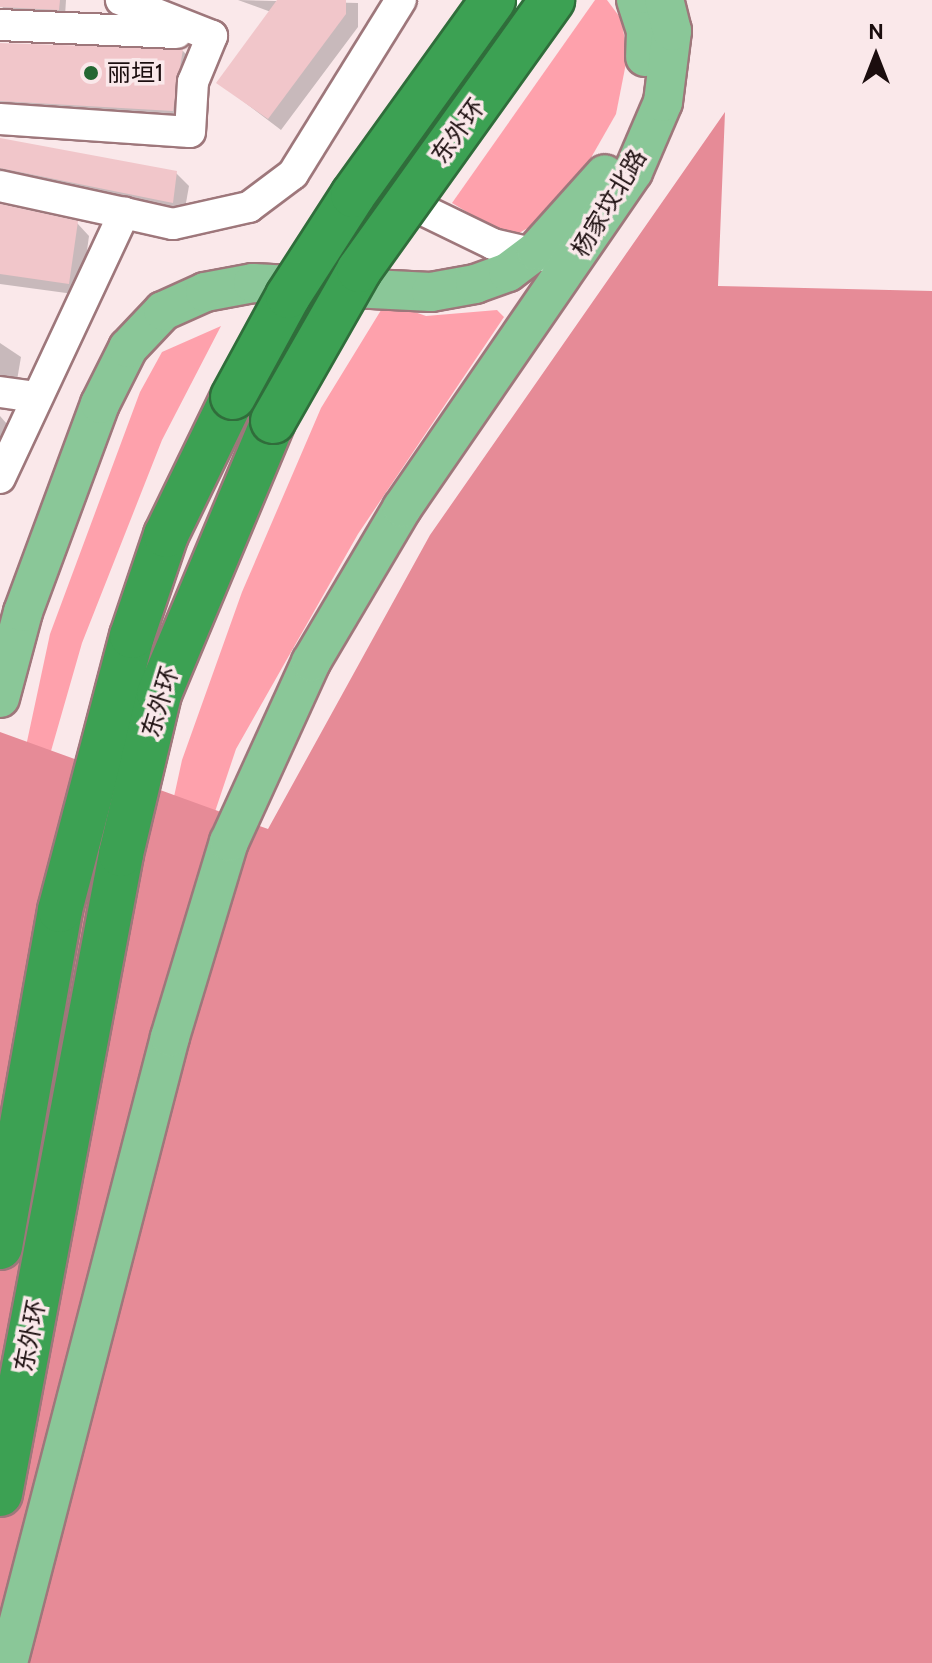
<!DOCTYPE html>
<meta charset="utf-8">
<style>
body{margin:0}
#map{position:relative;width:932px;height:1663px;overflow:hidden;background:#fae8ea;font-family:Cabin,"Noto Sans SC",sans-serif}
div>[style]{position:absolute}
.green>*{inset:0;background:#fea1ac}
.forest>*{inset:0;background:#e68b97}
.shadow>*{inset:0;background:#0003}
.building>*{inset:0;background:#f1c6ca}
.roads{filter:drop-shadow(2px 0 #9e777b) drop-shadow(-2px 0 #9e777b) drop-shadow(0 2px #9e777b) drop-shadow(0 -2px #9e777b)}
.minor>*{height:30px;margin:-15px;padding:0 15px;transform-origin:15px;border-radius:15px;background:#fff}
.major>*{height:38px;margin:-19px;padding:0 19px;transform-origin:19px;border-radius:19px;background:#8ac798}
.highway>*{height:44px;margin:-22px;padding:0 22px;transform-origin:22px;border-radius:22px;background:#3ca153}
.bridges{filter:drop-shadow(2px 0 #306d3b) drop-shadow(-2px 0 #306d3b) drop-shadow(0 2px #306d3b) drop-shadow(0 -2px #306d3b)}
.highway-bridge>*{height:44px;margin:-22px;padding:0 22px;transform-origin:22px;border-radius:22px;background:#3ca153}
.dots>*{width:22px;height:22px;translate:-50% -50%;box-sizing:border-box;border:4px solid #fae8ea;border-radius:50%}
span{translate:-50% -50%;white-space:nowrap;text-align:center;line-height:1.15;-webkit-text-stroke:7px #fae8ea;paint-order:stroke}
.poi-label{font-size:24px;color:#1b0d0e}
.left{translate:0 -50%;text-align:left}
.street-label{font-size:24px;color:#1b0d0e}
.north{position:absolute;left:836px;top:16px;width:80px;height:80px;-webkit-text-stroke:6px #fae8ea;paint-order:stroke;rotate:0deg;font-size:22px;font-weight:700;line-height:32px;text-align:center;color:#1b0d0e}
.north::after{content:'';display:block;margin:auto;width:28px;height:36px;background:#1b0d0e;clip-path:polygon(50% 0,100% 100%,50% 72%,0 100%)}
</style>
<div id="map">
<div class="green">
<i style="clip-path:polygon(595px 0,607px 0,622px 20px,627px 58px,616px 114px,588px 163px,537px 223px,510px 238px,452px 203px)"></i>
<i style="clip-path:polygon(386px 302px,426px 316px,497px 310px,504px 317px,358px 534px,236px 749px,167px 955px,134px 980px,182px 760px,242px 592px,321px 408px)"></i>
<i style="clip-path:polygon(221px 326px,162px 440px,82px 643px,47px 765px,22px 765px,50px 634px,140px 392px,162px 352px)"></i>
</div>
<div class="forest">
<i style="clip-path:polygon(725px 112px,718px 286px,932px 291px,932px 1663px,0 1663px,0 732px,268px 829px,430px 535px)"></i>
</div>
<div class="shadow">
<i style="clip-path:polygon(0 0,66px 0,65px 16px,5px 14px)"></i>
<i style="clip-path:polygon(238px 0,358px 3px,358px 27px,281px 130px,219px 83px,271px 12px)"></i>
<i style="clip-path:polygon(0 45px,183px 51px,196px 65px,187px 123px,0 114px)"></i>
<i style="clip-path:polygon(0 140px,176px 173px,189px 186px,184px 214px,0 188px)"></i>
<i style="clip-path:polygon(0 206px,77px 223px,89px 236px,81px 295px,0 284px)"></i>
<i style="clip-path:polygon(0 343px,21px 357px,16px 386px,0 395px)"></i>
<i style="clip-path:polygon(0 416px,7px 424px,0 461px)"></i>
</div>
<div class="building">
<i style="clip-path:polygon(0 0,60px 0,59px 10px,0 7px)"></i>
<i style="clip-path:polygon(277px 0,346px 0,346px 14px,268px 119px,216px 83px)"></i>
<i style="clip-path:polygon(0 43px,183px 49px,173px 111px,0 101px)"></i>
<i style="clip-path:polygon(0 138px,177px 171px,173px 203px,0 168px)"></i>
<i style="clip-path:polygon(0 204px,78px 221px,69px 284px,0 274px)"></i>
</div>
<div class="roads">
<div class="minor">
<i style="left:525px;top:0;width:237px;rotate:125.9deg"></i>
<i style="left:386px;top:192px;width:119px;rotate:25.9deg"></i>
<i style="left:493px;top:244px;width:57px;rotate:13.1deg"></i>
<i style="left:0;top:25px;width:177px;rotate:2.6deg"></i>
<i style="left:0;top:119px;width:190px;rotate:3.9deg"></i>
<i style="left:190px;top:132px;width:50px;rotate:-86.6deg"></i>
<i style="left:193px;top:82px;width:50px;rotate:-67.6deg"></i>
<i style="left:212px;top:36px;width:98px;rotate:-158.4deg"></i>
<i style="left:0;top:186px;width:127px;rotate:12.3deg"></i>
<i style="left:0;top:392px;width:35px;rotate:8deg"></i>
<i style="left:0;top:478px;width:293px;rotate:-64.9deg"></i>
<i style="left:124px;top:213px;width:50px;rotate:12.7deg"></i>
<i style="left:173px;top:224px;width:78px;rotate:-12.6deg"></i>
<i style="left:249px;top:207px;width:55px;rotate:-36.9deg"></i>
<i style="left:293px;top:174px;width:205px;rotate:-58.2deg"></i>
</div>
<div class="major">
<i style="left:636px;top:0;width:33px;rotate:72deg"></i>
<i style="left:646px;top:31px;width:26px;rotate:92deg"></i>
<i style="left:0;top:698px;width:89px;rotate:-75deg"></i>
<i style="left:23px;top:612px;width:222px;rotate:-69.7deg"></i>
<i style="left:100px;top:404px;width:63px;rotate:-63.4deg"></i>
<i style="left:128px;top:348px;width:51px;rotate:-46.6deg"></i>
<i style="left:163px;top:311px;width:46px;rotate:-24.3deg"></i>
<i style="left:205px;top:292px;width:49px;rotate:-10.6deg"></i>
<i style="left:253px;top:283px;width:178px;rotate:2.9deg"></i>
<i style="left:431px;top:292px;width:45px;rotate:-10.3deg"></i>
<i style="left:475px;top:284px;width:35px;rotate:-20deg"></i>
<i style="left:508px;top:272px;width:35px;rotate:-37deg"></i>
<i style="left:536px;top:251px;width:103px;rotate:-48.1deg"></i>
<i style="left:8px;top:1663px;width:647px;rotate:-75.49deg"></i>
<i style="left:170px;top:1037px;width:204px;rotate:-73.2deg"></i>
<i style="left:229px;top:842px;width:198px;rotate:-65.5deg"></i>
<i style="left:311px;top:662px;width:179px;rotate:-59.4deg"></i>
<i style="left:402px;top:508px;width:408px;rotate:-55.5deg"></i>
<i style="left:633px;top:172px;width:76px;rotate:-66.8deg"></i>
<i style="left:663px;top:102px;width:72px;rotate:-82.8deg"></i>
<i style="left:672px;top:31px;width:32px;rotate:-104deg"></i>
</div>
<div class="highway">
<i style="left:0;top:1247px;width:342px;rotate:-79.9deg"></i>
<i style="left:60px;top:910px;width:283px;rotate:-75.3deg"></i>
<i style="left:132px;top:636px;width:107px;rotate:-71.4deg"></i>
<i style="left:166px;top:535px;width:153px;rotate:-64.1deg"></i>
<i style="left:0;top:1494px;width:651px;rotate:-79.29deg"></i>
<i style="left:121px;top:854px;width:164px;rotate:-76.6deg"></i>
<i style="left:159px;top:694px;width:296px;rotate:-67.3deg"></i>
</div>
</div>
<div class="bridges">
<div class="highway-bridge">
<i style="left:233px;top:397px;width:115px;rotate:-61.4deg"></i>
<i style="left:288px;top:296px;width:120px;rotate:-57.2deg"></i>
<i style="left:353px;top:195px;width:240px;rotate:-54.3deg"></i>
<i style="left:273px;top:421px;width:174px;rotate:-60.3deg"></i>
<i style="left:359px;top:270px;width:332px;rotate:-54.4deg"></i>
</div>
</div>
<div class="dots">
<i style="left:91px;top:73px;background:#236732"></i>
</div>
<div class="poi-label">
<span class="left" style="left:107px;top:73px">丽垣1</span>
</div>
<div class="street-label">
<span style="left:458px;top:131px;rotate:-54deg">东外环</span>
<span style="left:609px;top:203px;rotate:-59deg">杨家坟北路</span>
<span style="left:160px;top:702px;rotate:-73deg">东外环</span>
<span style="left:30px;top:1336px;rotate:-79deg">东外环</span>
</div>
<div class="north">N</div>
</div>
